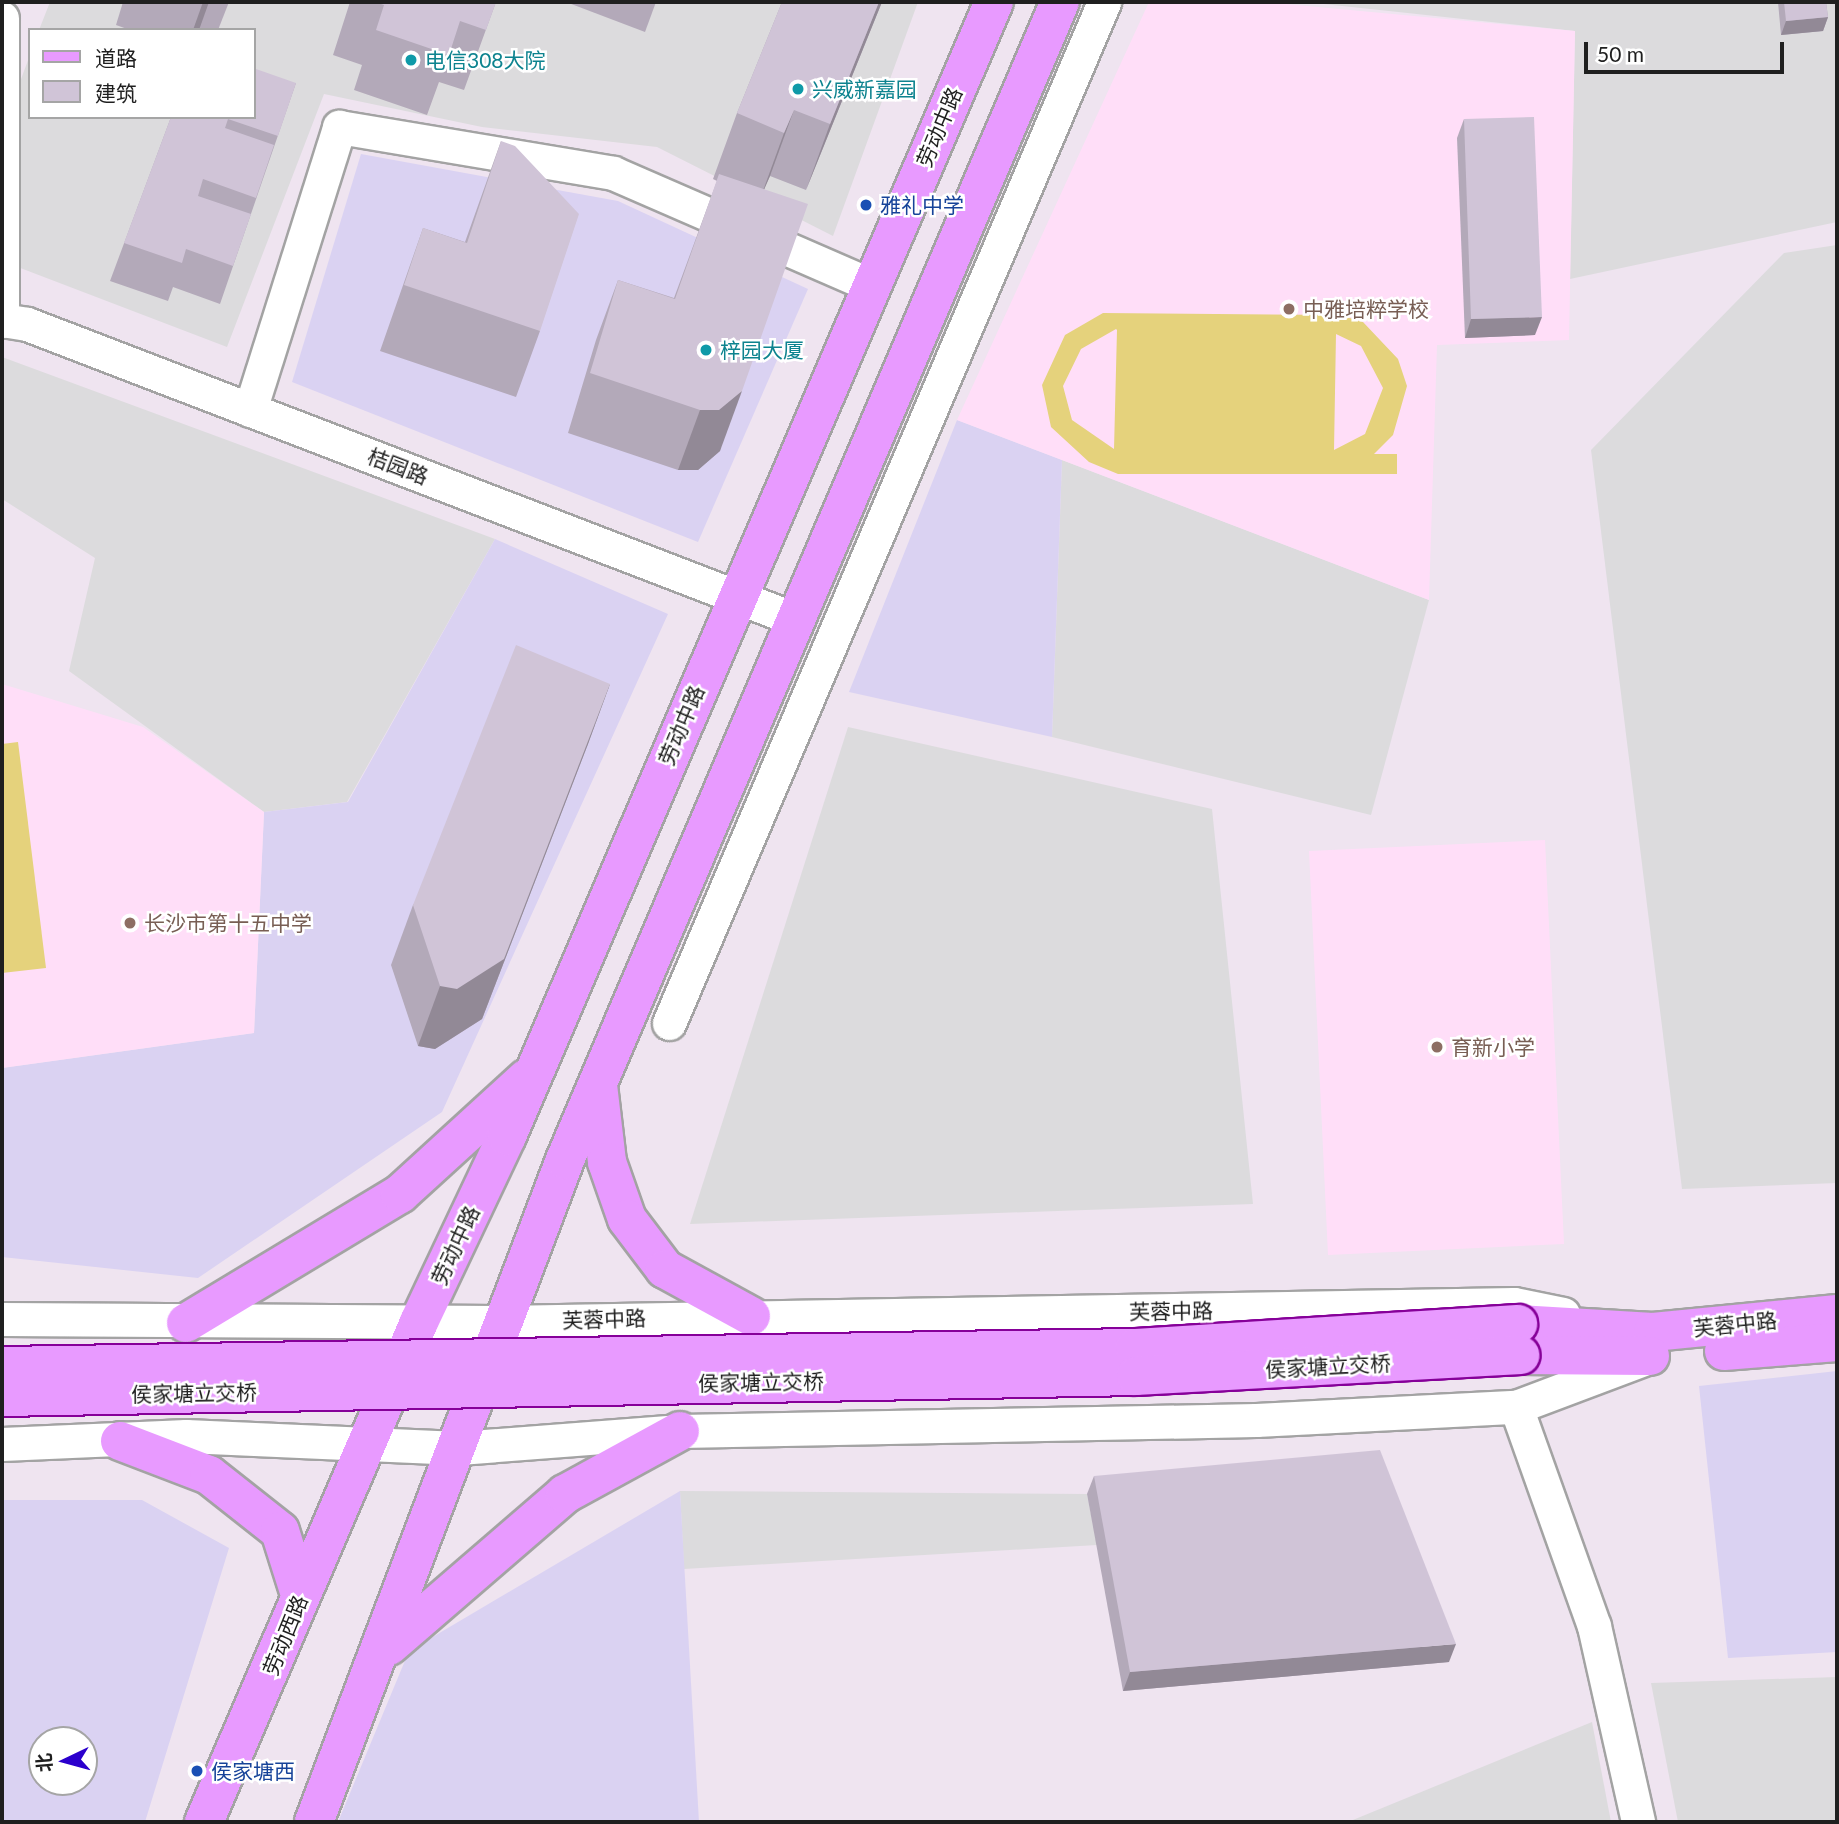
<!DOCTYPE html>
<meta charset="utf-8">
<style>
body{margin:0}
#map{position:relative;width:1839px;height:1824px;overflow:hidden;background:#efe4f0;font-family:Lato,"Noto Sans SC",sans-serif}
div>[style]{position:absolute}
.residential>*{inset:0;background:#dcdbdd}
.commercial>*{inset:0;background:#dad2f2}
.education>*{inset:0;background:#ffdef8}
.pitch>*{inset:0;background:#e5d27c}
.roads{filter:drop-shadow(2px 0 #a3a3a3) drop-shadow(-2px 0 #a3a3a3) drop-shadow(0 2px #a3a3a3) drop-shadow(0 -2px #a3a3a3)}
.minor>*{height:33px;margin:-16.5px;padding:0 16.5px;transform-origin:16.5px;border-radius:16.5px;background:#fff}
.major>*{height:38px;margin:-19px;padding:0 19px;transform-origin:19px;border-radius:19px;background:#e89aff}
.bridges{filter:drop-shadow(2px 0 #860099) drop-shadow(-2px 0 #860099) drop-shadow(0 2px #860099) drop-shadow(0 -2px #860099)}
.major-bridge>*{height:38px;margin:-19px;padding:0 19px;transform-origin:19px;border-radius:19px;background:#e89aff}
.wall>*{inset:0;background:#b3a9b9}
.shaded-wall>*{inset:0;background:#928996}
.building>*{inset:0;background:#d0c4d7}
.dots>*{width:19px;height:19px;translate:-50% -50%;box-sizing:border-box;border:4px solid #fff;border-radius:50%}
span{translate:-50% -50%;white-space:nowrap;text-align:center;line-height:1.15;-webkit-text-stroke:5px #fff;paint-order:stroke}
.culture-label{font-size:21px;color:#0d838f}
.left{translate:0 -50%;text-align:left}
.street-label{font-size:21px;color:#1f1f1f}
.transit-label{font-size:21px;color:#164399}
.education-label{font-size:21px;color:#785e54}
.frame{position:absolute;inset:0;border:4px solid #1f1f1f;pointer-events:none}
.legend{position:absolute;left:28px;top:28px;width:228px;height:91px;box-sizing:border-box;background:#fff;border:2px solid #a5a5a5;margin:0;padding:9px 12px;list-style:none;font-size:21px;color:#1f1f1f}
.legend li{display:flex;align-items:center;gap:14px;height:35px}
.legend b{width:35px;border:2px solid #a5a5a5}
.north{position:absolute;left:28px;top:1726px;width:70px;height:70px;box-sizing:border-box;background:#fff;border:2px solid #a5a5a5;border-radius:50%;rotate:265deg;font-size:19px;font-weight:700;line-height:28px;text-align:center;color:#1f1f1f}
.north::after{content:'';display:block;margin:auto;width:24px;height:32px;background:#2b00cd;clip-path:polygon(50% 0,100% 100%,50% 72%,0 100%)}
.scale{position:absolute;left:1584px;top:42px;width:200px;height:32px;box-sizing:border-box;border:4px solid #1f1f1f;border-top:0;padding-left:9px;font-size:21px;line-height:24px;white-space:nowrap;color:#1f1f1f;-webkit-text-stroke:5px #fff;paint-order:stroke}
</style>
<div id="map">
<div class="residential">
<i style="clip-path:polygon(50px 2px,918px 2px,833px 236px,657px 147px,482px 127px,324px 94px,227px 347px,2px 261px,2px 130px,30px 55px,30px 117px,254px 117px,254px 30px,39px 30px)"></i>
<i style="clip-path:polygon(1305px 2px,1837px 2px,1837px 222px,1570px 279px,1575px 31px)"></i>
<i style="clip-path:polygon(1837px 245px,1837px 1183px,1682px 1189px,1591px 450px,1784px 253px)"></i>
<i style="clip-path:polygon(2px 357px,495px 539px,347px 802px,264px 812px,69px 671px,95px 558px,2px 499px)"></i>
<i style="clip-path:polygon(1062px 460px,1429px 600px,1371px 815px,1052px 737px)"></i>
<i style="clip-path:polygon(848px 727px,1212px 809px,1253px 1204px,690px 1224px)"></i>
<i style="clip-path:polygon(680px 1491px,1087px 1494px,1097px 1545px,684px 1569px)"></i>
<i style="clip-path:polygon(1837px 1677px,1837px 1822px,1678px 1822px,1651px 1683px)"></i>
<i style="clip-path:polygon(1592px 1722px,1611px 1822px,1348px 1822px)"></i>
</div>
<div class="commercial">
<i style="clip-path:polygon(361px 154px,618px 201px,808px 289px,698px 542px,292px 382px)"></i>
<i style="clip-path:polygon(957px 420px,1062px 460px,1052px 737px,849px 692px)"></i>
<i style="clip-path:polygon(495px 539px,668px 614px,442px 1112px,198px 1278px,2px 1257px,2px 1068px,254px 1033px,264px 812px,348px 802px)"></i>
<i style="clip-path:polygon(1837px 1371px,1837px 1652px,1728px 1658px,1699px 1386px)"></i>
<i style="clip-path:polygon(680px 1491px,699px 1822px,338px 1822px,409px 1651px)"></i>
<i style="clip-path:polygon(evenodd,2px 1500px,142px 1500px,229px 1548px,145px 1822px,2px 1822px,2px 1500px,84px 1740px,84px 1782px,42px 1782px,42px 1740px,84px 1740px)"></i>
</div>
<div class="education">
<i style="clip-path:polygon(1149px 2px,1266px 2px,1575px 31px,1569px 340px,1437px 345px,1429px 600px,957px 420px)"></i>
<i style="clip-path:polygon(2px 684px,143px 727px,264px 812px,254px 1033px,2px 1068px)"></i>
<i style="clip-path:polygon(1545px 840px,1564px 1244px,1328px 1255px,1309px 851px)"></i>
</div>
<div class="pitch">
<i style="clip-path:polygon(evenodd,1103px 313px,1340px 315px,1363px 322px,1398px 359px,1407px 386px,1393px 435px,1374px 454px,1397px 454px,1397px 474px,1118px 474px,1089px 462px,1051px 427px,1042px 385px,1065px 335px,1103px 313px,1116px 329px,1117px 330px,1114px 449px,1072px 420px,1063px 386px,1081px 349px,1116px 329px,1103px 313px,1336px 334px,1361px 346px,1383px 388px,1365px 434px,1334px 450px,1336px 334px)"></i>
<i style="clip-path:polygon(18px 742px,46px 968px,2px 973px,2px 744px)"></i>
</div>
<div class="roads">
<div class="minor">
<i style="left:2px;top:18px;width:303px;rotate:90deg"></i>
<i style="left:2px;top:320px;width:25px;rotate:9deg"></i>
<i style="left:27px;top:324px;width:820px;rotate:21.02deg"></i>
<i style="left:250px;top:410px;width:297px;rotate:-72.5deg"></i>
<i style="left:339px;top:127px;width:278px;rotate:9.5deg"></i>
<i style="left:613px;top:173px;width:281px;rotate:23.5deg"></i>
<i style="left:669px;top:1023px;width:1110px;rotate:-66.92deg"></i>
<i style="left:2px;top:1319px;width:500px;rotate:0.34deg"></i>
<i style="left:502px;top:1322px;width:1012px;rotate:-1.02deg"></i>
<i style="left:1514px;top:1304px;width:50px;rotate:11.5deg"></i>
<i style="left:1516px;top:1407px;width:232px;rotate:70.4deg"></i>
<i style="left:1594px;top:1626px;width:201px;rotate:77.3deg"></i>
<i style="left:2px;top:1444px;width:184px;rotate:-2.5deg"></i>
<i style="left:186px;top:1436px;width:273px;rotate:2.5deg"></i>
<i style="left:459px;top:1448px;width:222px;rotate:-4.4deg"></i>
<i style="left:680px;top:1431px;width:576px;rotate:-1.09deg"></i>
<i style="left:1256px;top:1420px;width:260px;rotate:-2.9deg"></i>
<i style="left:1516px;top:1407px;width:137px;rotate:-20.6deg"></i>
</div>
<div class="major">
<i style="left:598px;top:1085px;width:78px;rotate:83.3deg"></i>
<i style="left:607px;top:1162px;width:60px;rotate:70.7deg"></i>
<i style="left:627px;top:1219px;width:63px;rotate:52.8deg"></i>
<i style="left:665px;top:1269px;width:98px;rotate:28.7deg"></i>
<i style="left:186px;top:1323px;width:250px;rotate:-31.1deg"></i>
<i style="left:400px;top:1194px;width:171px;rotate:-42.4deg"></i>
<i style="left:1518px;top:1324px;width:135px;rotate:3.4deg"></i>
<i style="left:1653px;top:1332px;width:185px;rotate:-5.6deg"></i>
<i style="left:1724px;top:1351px;width:113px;rotate:-4.6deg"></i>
<i style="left:1520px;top:1355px;width:130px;rotate:0.4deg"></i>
<i style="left:120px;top:1441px;width:95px;rotate:20.9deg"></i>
<i style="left:209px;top:1475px;width:90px;rotate:38.3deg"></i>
<i style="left:280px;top:1531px;width:67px;rotate:72.6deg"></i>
<i style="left:389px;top:1646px;width:233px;rotate:-40.8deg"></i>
<i style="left:565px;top:1494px;width:131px;rotate:-28.7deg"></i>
<i style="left:204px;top:1822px;width:544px;rotate:-66.73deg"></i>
<i style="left:419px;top:1322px;width:206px;rotate:-64.7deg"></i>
<i style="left:507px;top:1136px;width:1234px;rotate:-66.76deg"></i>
<i style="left:314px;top:1822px;width:708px;rotate:-69.24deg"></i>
<i style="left:565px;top:1160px;width:1259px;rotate:-66.86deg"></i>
</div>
</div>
<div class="bridges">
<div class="major-bridge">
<i style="left:2px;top:1366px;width:1133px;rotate:-0.91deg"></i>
<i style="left:1135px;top:1348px;width:384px;rotate:-3.6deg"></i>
<i style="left:2px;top:1397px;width:1134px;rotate:-1.06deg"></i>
<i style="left:1136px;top:1376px;width:385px;rotate:-3.1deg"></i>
</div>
</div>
<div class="wall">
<i style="clip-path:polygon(123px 2px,229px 2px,218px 30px,130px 30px,116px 25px)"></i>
<i style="clip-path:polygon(350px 2px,496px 2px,464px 90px,439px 82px,427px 115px,354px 90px,362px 65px,333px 55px)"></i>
<i style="clip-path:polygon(566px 2px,656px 2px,645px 32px)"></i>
<i style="clip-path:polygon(782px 2px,882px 2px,806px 190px,770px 176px,764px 189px,720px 451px,698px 470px,678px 470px,568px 433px,596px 340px,618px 280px,674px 298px,717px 181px,713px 179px,737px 113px)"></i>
<i style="clip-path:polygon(1778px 2px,1826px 2px,1828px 17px,1823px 31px,1781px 35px)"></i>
<i style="clip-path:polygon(296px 83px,220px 304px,173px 287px,168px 301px,110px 281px,171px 117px)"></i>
<i style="clip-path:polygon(1464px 119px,1535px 335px,1465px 338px,1457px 138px)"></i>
<i style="clip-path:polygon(501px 141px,540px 331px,516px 397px,380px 351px,423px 228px,465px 242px)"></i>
<i style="clip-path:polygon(610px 684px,588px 744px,482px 1019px,435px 1049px,418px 1046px,391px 965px,413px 905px)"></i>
<i style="clip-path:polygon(1094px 1476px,1449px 1662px,1123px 1691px,1087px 1494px)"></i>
</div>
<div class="shaded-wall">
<i style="clip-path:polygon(203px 2px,209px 2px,199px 30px,193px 30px)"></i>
<i style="clip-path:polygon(879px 2px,882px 2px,806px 190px,830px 124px)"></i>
<i style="clip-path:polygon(1828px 17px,1823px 31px,1781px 35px,1786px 21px)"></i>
<i style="clip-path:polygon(794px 110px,770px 176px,760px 199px,784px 133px)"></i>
<i style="clip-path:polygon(1542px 317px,1535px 335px,1465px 338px,1471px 319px)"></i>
<i style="clip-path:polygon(742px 391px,720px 451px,698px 470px,678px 470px,700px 410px)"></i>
<i style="clip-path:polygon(610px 684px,588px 744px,482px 1019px,435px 1049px,418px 1046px,440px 986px)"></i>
<i style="clip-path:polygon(1456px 1644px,1449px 1662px,1123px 1691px,1130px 1672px)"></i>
</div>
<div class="building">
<i style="clip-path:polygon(375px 2px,496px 2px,486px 30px,460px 21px,449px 55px,376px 30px,384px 5px)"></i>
<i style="clip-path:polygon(782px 2px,879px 2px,830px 124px,794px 110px,784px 133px,737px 113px)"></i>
<i style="clip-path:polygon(1784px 2px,1826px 2px,1828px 17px,1786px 21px)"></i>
<i style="clip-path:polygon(256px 69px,296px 83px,278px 136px,228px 119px,225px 128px,274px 145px,256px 198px,203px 179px,198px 196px,251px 214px,233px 266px,186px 249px,182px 263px,124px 243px,171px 117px,254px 117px,254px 74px)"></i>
<i style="clip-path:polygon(1534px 117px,1542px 317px,1471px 319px,1464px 119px)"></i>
<i style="clip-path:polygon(501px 141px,515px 146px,579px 214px,540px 331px,404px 285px,423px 228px,467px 243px)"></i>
<i style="clip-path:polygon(719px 174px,808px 204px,742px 391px,719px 410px,700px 410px,590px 373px,618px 280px,675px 299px)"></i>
<i style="clip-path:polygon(516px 645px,610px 684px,504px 959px,457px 989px,440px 986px,413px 905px)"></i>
<i style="clip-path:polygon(1380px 1450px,1456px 1644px,1130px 1672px,1094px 1476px)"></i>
</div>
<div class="dots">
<i style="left:411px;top:60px;background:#0f9aa8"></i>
<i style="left:798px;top:89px;background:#0f9aa8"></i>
<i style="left:866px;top:205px;background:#1a4fb4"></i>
<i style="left:1289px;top:309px;background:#8d6e63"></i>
<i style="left:706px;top:350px;background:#0f9aa8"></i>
<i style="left:130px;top:923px;background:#8d6e63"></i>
<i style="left:1437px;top:1047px;background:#8d6e63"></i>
<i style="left:197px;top:1771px;background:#1a4fb4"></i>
</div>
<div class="culture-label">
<span class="left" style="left:425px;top:60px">电信308大院</span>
<span class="left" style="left:812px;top:89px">兴威新嘉园</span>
<span class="left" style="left:720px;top:350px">梓园大厦</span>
</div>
<div class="street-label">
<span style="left:939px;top:127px;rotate:-67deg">劳动中路</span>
<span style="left:398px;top:466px;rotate:21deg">桔园路</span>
<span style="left:681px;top:725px;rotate:-67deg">劳动中路</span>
<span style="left:455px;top:1245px;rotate:-65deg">劳动中路</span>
<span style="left:1171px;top:1311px;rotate:-1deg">芙蓉中路</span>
<span style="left:604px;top:1319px;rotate:-2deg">芙蓉中路</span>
<span style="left:1735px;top:1324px;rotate:-6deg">芙蓉中路</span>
<span style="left:1328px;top:1366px;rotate:-3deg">侯家塘立交桥</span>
<span style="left:761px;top:1382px;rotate:-1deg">侯家塘立交桥</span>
<span style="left:194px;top:1393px;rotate:-1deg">侯家塘立交桥</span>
<span style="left:285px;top:1635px;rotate:-68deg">劳动西路</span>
</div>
<div class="transit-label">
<span class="left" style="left:880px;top:205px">雅礼中学</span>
<span class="left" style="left:211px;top:1771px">侯家塘西</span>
</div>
<div class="education-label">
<span class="left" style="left:1303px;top:309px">中雅培粹学校</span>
<span class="left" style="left:144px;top:923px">长沙市第十五中学</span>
<span class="left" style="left:1451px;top:1047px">育新小学</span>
</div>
<div class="frame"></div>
<ul class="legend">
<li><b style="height:9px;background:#e89aff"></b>道路</li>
<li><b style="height:19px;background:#d0c4d7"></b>建筑</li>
</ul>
<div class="north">北</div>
<div class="scale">50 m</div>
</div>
